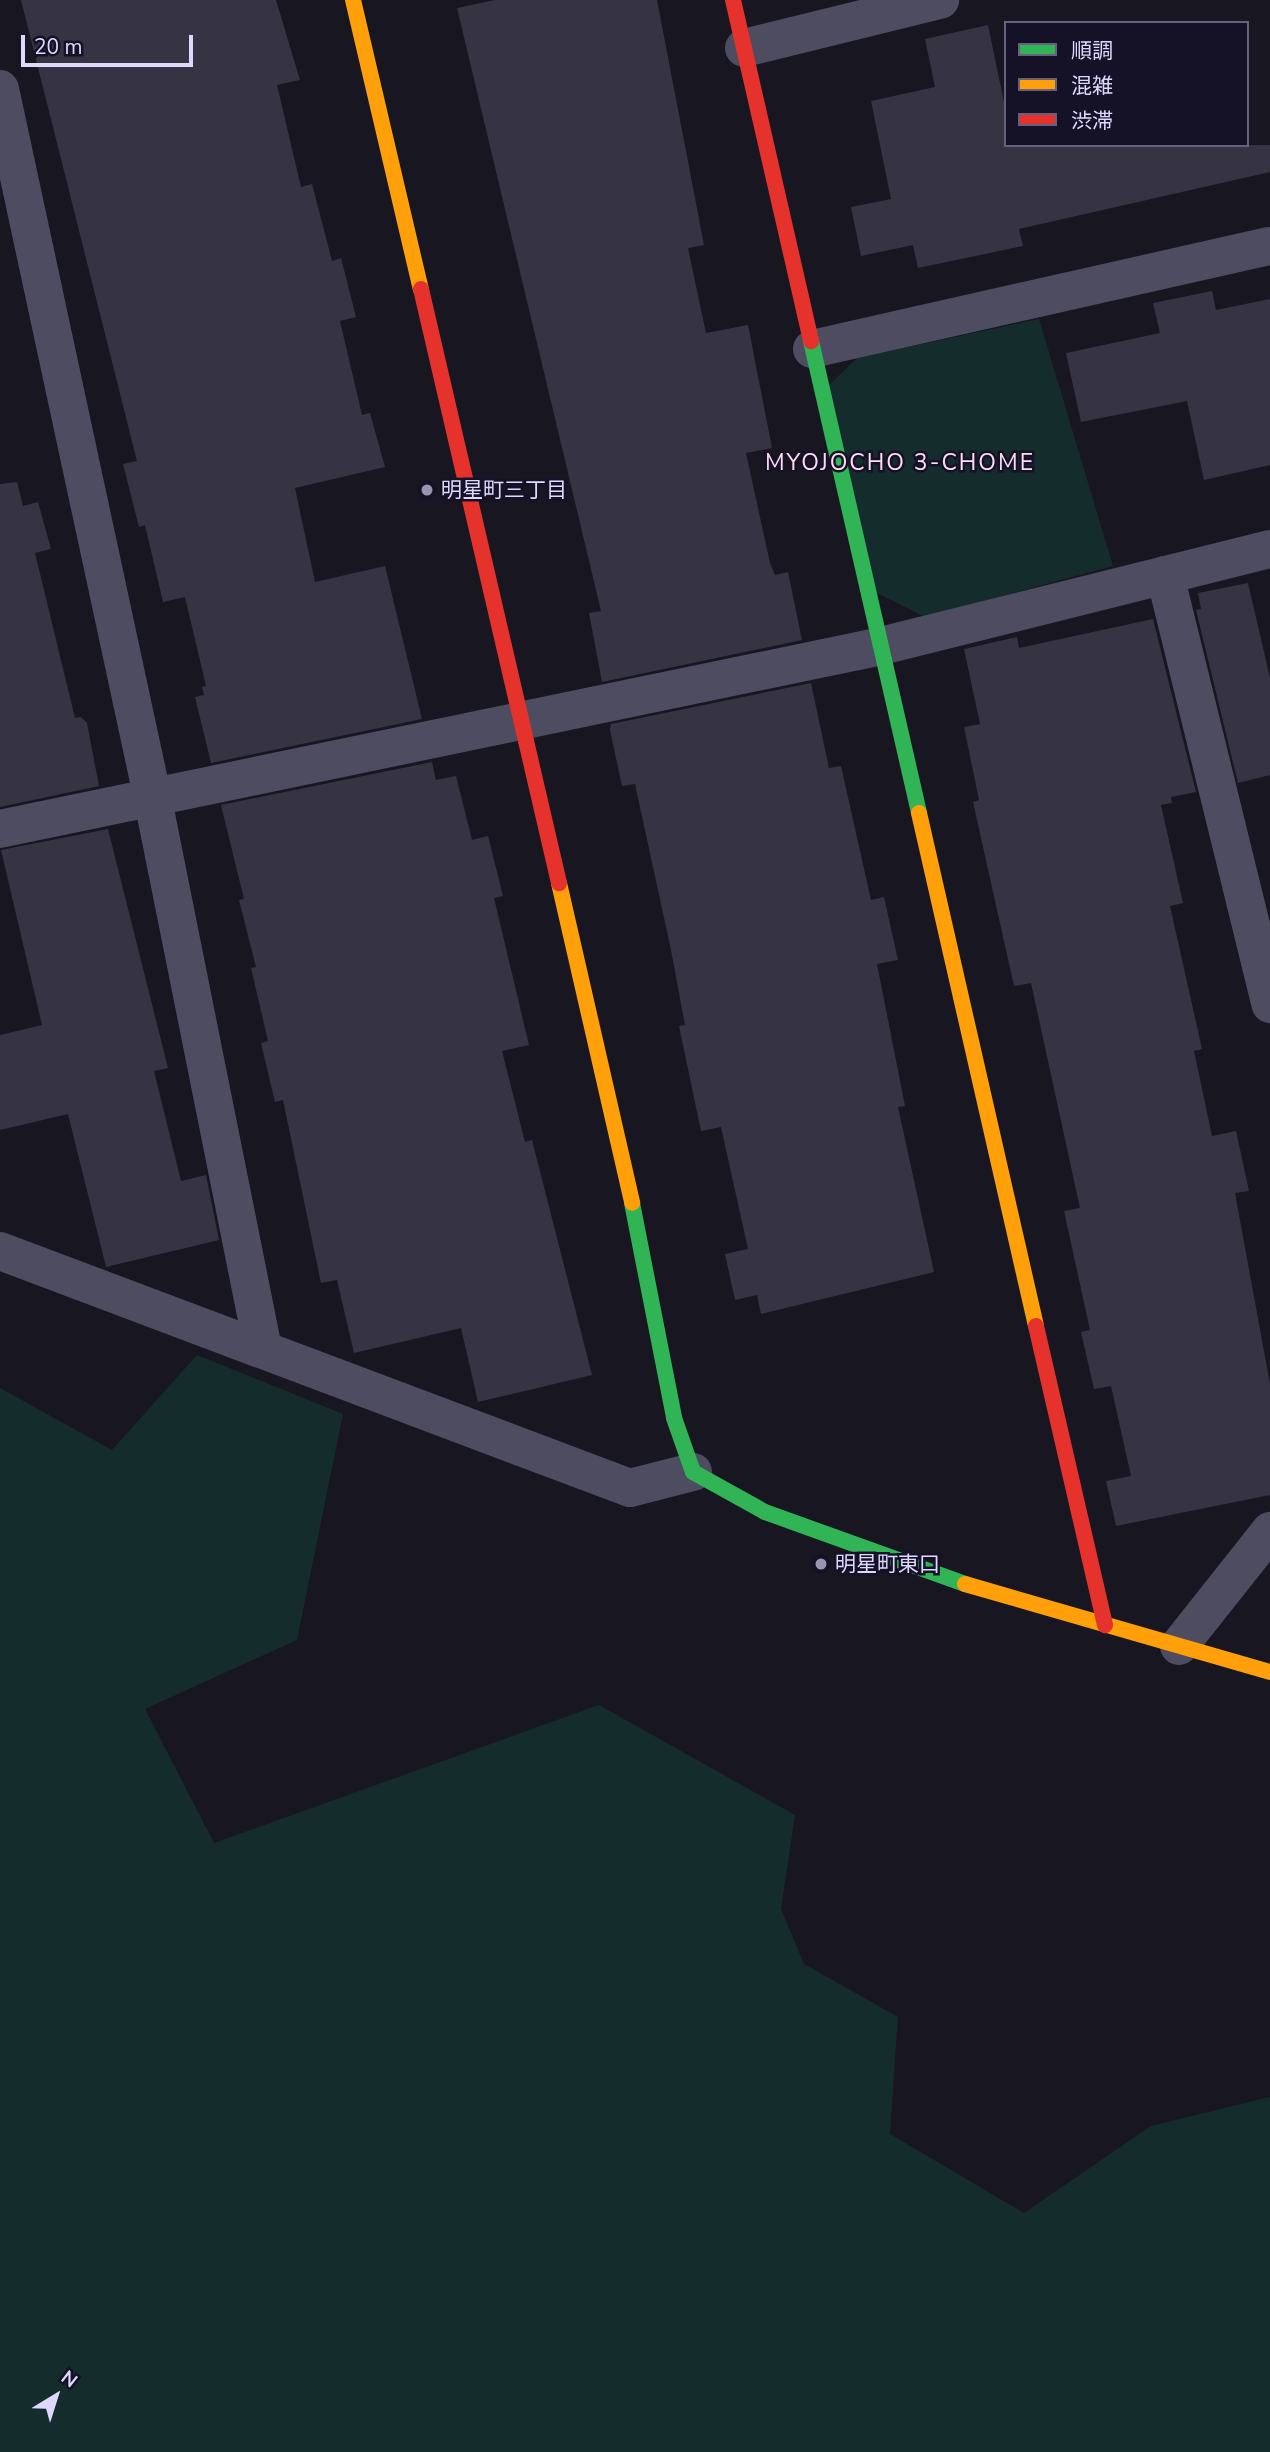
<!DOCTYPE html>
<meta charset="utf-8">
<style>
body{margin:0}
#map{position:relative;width:1270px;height:2452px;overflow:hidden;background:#181621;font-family:"Nunito Sans","Noto Sans JP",sans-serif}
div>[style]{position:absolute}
.green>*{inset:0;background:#152c2d}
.building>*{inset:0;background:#363443}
.street>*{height:38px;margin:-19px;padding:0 19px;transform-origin:19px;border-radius:19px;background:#4d4c61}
.fast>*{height:16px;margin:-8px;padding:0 8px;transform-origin:8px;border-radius:8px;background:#30b455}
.slow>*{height:16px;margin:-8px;padding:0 8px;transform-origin:8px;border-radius:8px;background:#ff9f0a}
.jam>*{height:16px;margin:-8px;padding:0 8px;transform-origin:8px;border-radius:8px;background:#e5322d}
.dots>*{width:19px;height:19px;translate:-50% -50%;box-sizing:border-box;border:4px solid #151126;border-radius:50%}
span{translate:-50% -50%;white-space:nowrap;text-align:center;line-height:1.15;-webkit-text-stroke:5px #151126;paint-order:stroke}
.poi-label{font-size:21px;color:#ddd9fd}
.left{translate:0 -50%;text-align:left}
.neighbourhood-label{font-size:23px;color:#fddbf0;letter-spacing:2px}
.legend{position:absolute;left:1004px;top:21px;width:245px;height:126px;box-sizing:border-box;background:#151126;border:2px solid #65617c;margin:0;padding:9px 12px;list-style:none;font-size:21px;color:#ddd9fd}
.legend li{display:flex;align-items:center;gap:14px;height:35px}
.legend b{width:35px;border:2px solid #65617c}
.north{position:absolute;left:21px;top:2361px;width:70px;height:70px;-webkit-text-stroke:5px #151126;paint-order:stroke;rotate:38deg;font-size:19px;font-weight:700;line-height:28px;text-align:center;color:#ddd9fd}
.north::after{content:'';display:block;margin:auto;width:24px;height:32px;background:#ddd9fd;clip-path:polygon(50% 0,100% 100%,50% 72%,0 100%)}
.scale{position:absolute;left:21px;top:35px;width:172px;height:32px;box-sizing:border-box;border:4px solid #ddd9fd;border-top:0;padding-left:9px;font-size:21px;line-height:24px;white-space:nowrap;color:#ddd9fd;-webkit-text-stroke:5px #151126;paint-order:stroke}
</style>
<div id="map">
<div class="green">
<i style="clip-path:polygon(1039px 319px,1113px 566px,925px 617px,875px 592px,828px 386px,857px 358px)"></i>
<i style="clip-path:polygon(197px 1355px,343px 1414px,297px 1640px,145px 1709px,214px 1843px,599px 1705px,795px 1815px,781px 1909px,804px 1964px,898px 2017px,890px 2134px,1024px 2213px,1151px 2126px,1270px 2097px,1270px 2452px,0 2452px,0 1388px,112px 1450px)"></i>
</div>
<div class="building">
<i style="clip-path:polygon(21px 0,276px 0,300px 80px,277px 85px,301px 187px,312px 184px,332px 261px,341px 258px,356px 317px,340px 321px,362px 415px,370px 413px,385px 467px,295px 488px,315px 582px,385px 566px,422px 719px,211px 763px,195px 697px,204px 695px,202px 687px,206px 686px,185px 597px,163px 602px,145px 525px,139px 527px,123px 464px,137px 461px)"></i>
<i style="clip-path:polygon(495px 0,657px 0,704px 245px,688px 248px,706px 333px,748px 325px,772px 448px,746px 453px,770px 563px,775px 575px,788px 572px,802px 640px,602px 682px,589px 613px,601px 611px,457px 8px)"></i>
<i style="clip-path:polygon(988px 25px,1006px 112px,1006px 145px,1270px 145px,1270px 172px,1019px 229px,1023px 246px,918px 268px,913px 245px,861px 256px,851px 207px,891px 199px,871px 101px,935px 87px,925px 39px)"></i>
<i style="clip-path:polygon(1212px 291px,1216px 310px,1270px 299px,1270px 465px,1204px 480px,1187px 401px,1081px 422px,1066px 353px,1160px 333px,1153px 303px)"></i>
<i style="clip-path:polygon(17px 482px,23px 506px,38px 502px,51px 549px,35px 553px,75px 718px,81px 717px,87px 723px,99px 786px,0 807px,0 484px)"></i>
<i style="clip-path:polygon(1248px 583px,1270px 678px,1270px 775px,1238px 783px,1196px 610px,1201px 609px,1198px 593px)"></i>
<i style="clip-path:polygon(1153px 619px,1196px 792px,1171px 797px,1172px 803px,1161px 805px,1183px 903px,1170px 906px,1202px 1049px,1194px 1051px,1212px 1136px,1236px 1131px,1249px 1191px,1235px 1193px,1270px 1384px,1270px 1495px,1116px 1526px,1106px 1481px,1131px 1476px,1111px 1386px,1094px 1389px,1081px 1332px,1090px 1330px,1064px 1211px,1080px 1208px,1031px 983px,1014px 986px,973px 802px,979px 800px,964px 727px,980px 724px,964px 649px,1017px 637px,1019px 648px)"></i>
<i style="clip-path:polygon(811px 683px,829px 768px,841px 766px,871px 900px,884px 897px,898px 960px,877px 964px,905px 1106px,898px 1107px,934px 1272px,761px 1314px,757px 1295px,735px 1300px,725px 1254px,748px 1249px,721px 1127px,701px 1131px,679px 1026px,685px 1025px,671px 950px,635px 784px,622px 786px,610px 730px,611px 724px)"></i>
<i style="clip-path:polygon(432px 762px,436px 780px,456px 776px,472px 840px,488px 836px,503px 896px,494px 898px,529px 1045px,502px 1051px,525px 1142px,532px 1140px,592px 1375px,478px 1402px,461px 1328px,354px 1353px,337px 1280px,321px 1283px,283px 1100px,275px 1102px,261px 1043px,268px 1041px,251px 968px,256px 967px,239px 900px,244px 899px,221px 805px)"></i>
<i style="clip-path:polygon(108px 829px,168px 1068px,154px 1071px,181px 1181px,206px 1175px,219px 1240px,106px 1267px,68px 1114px,0 1130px,0 1035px,42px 1025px,1px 850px)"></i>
</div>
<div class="street">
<i style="left:744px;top:48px;width:202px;rotate:-13.8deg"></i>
<i style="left:0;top:89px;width:722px;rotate:77.85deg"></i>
<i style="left:152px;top:795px;width:565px;rotate:78.67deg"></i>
<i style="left:812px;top:349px;width:469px;rotate:-12.7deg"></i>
<i style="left:1165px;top:575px;width:442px;rotate:76.2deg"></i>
<i style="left:0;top:829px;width:900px;rotate:-11.73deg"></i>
<i style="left:881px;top:646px;width:401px;rotate:-14deg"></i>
<i style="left:0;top:1251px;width:673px;rotate:20.62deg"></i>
<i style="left:630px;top:1488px;width:65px;rotate:-14.3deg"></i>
<i style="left:1179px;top:1646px;width:147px;rotate:-51.6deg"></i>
</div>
<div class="fast">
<i style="left:811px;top:341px;width:484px;rotate:77.1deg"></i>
<i style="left:632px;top:1203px;width:219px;rotate:78.9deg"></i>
<i style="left:674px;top:1418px;width:57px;rotate:70.6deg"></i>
<i style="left:693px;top:1472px;width:82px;rotate:29.1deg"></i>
<i style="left:765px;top:1512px;width:213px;rotate:19.8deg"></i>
</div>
<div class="slow">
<i style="left:353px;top:0;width:297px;rotate:76.8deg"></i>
<i style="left:919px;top:813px;width:526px;rotate:77.15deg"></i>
<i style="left:559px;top:883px;width:328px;rotate:77.1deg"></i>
<i style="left:965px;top:1584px;width:317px;rotate:16.1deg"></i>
</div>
<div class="jam">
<i style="left:733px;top:0;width:350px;rotate:77.1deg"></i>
<i style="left:421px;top:289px;width:610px;rotate:76.92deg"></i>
<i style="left:1036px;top:1326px;width:307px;rotate:77deg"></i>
</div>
<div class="dots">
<i style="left:427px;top:490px;background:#9895b0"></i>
<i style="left:821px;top:1564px;background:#9895b0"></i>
</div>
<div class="poi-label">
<span class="left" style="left:441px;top:490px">明星町三丁目</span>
<span class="left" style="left:835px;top:1564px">明星町東口</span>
</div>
<div class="neighbourhood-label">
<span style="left:900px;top:463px">MYOJOCHO 3-CHOME</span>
</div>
<ul class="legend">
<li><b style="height:9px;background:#30b455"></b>順調</li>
<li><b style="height:9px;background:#ff9f0a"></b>混雑</li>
<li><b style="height:9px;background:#e5322d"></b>渋滞</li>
</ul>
<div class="north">N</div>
<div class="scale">20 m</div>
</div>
